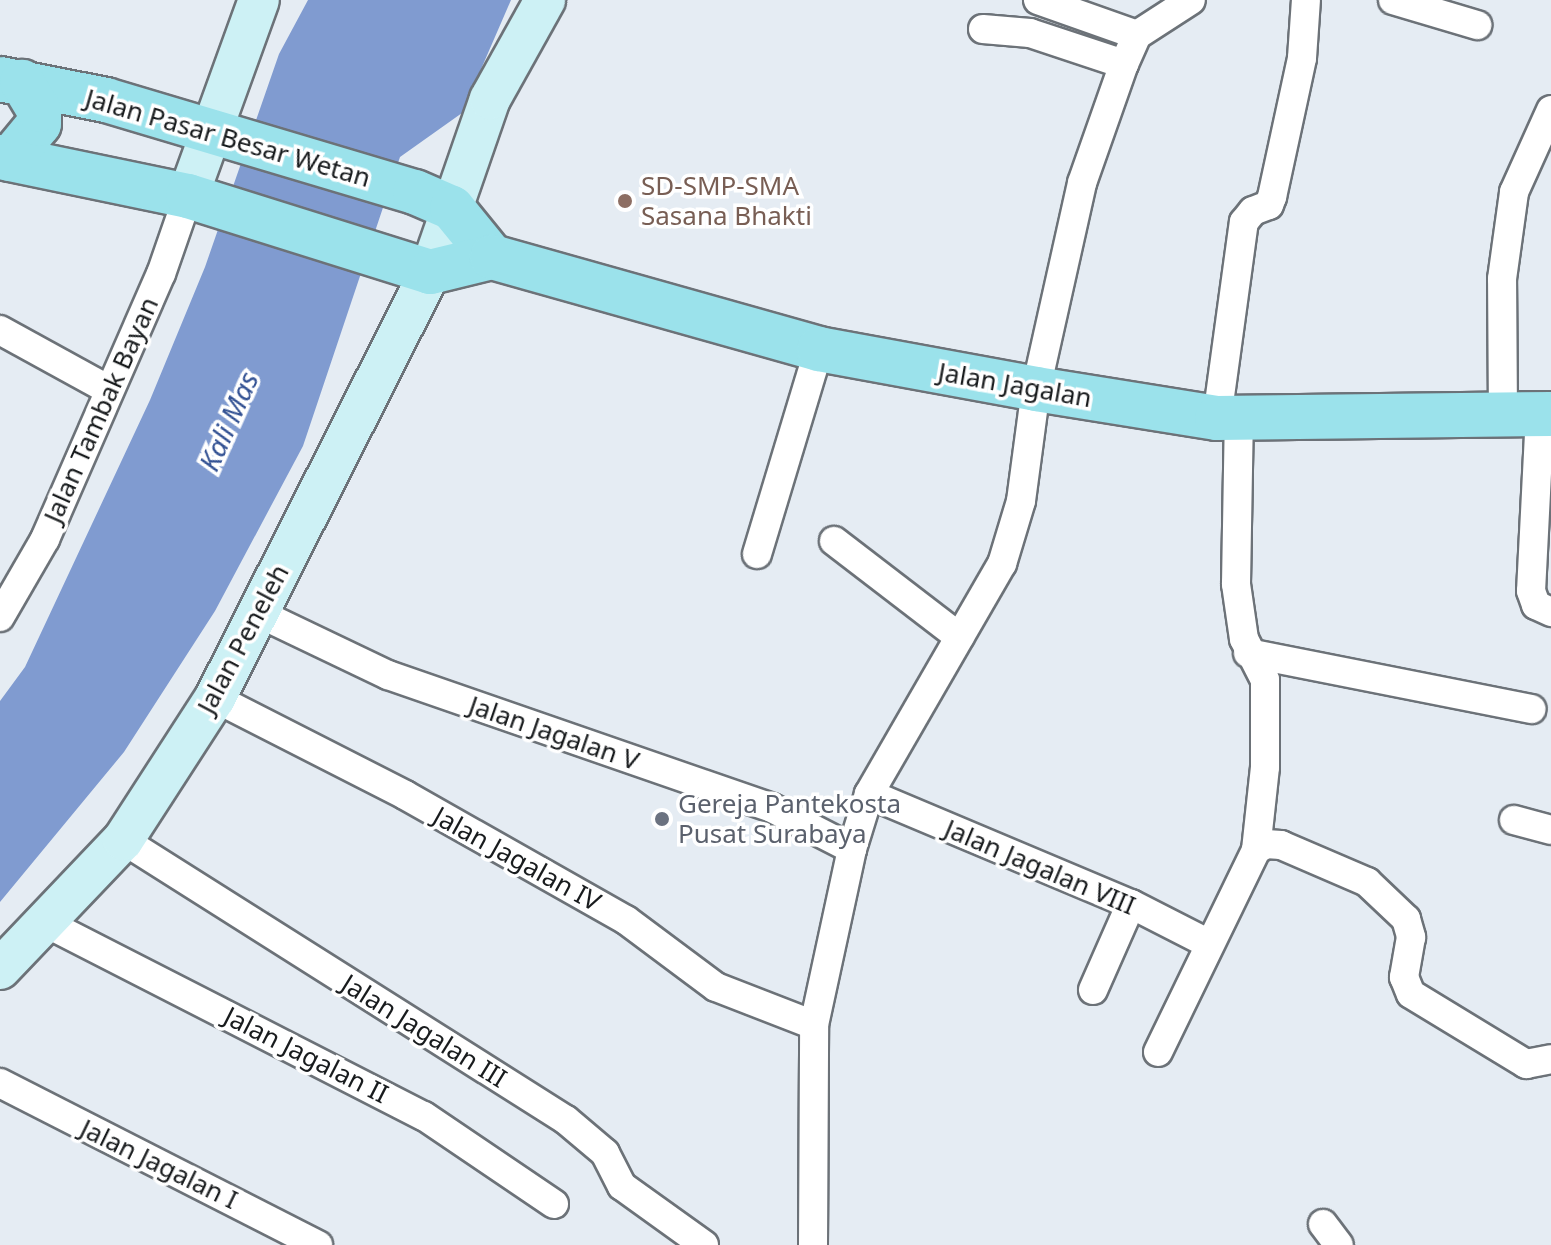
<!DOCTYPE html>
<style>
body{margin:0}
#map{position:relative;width:1551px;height:1245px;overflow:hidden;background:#e5ecf3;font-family:"Noto Sans",sans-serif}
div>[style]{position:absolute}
.water>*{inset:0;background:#809bd0}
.roads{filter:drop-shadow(2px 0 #6c7278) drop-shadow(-2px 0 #6c7278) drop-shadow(0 2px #6c7278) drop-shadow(0 -2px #6c7278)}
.street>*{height:28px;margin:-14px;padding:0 14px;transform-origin:14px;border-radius:14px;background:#fff}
.secondary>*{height:40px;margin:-20px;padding:0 20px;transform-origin:20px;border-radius:20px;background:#cdf1f5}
.primary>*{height:44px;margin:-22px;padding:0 22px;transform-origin:22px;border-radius:22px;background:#9be2eb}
.dots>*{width:22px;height:22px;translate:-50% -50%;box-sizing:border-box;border:4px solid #fff;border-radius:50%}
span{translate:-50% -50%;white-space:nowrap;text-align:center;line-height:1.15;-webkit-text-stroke:7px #fff;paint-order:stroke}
.street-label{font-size:26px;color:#181b1d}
.education-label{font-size:26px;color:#785e54}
.left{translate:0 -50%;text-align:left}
.worship-label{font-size:26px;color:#5b616d}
.water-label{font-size:28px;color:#325193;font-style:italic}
</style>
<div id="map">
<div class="water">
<i style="clip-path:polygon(308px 0,511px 0,462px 113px,400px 157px,303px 446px,215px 611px,124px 752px,0 902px,0 701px,25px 667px,150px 400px,205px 267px,279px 54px)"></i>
</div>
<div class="roads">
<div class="street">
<i style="left:1038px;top:0;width:105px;rotate:19.5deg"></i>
<i style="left:1393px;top:0;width:88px;rotate:16.6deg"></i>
<i style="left:983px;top:29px;width:47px;rotate:4.9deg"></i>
<i style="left:1030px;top:33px;width:99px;rotate:18.3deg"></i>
<i style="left:0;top:330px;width:124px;rotate:28.8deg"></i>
<i style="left:1540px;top:414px;width:177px;rotate:92.9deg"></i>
<i style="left:1531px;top:591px;width:15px;rotate:70deg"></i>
<i style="left:1536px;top:605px;width:17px;rotate:25deg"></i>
<i style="left:1503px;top:416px;width:137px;rotate:-90.4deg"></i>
<i style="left:1502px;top:279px;width:88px;rotate:-82.1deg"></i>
<i style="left:1514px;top:192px;width:90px;rotate:-65.7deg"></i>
<i style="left:1217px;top:418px;width:198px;rotate:-82.2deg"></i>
<i style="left:1244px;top:222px;width:14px;rotate:-51deg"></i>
<i style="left:1253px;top:211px;width:17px;rotate:-21deg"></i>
<i style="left:1269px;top:205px;width:9px;rotate:-69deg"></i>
<i style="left:1272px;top:197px;width:142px;rotate:-77.8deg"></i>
<i style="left:1302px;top:58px;width:58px;rotate:-86.1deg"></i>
<i style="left:834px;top:541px;width:158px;rotate:37.5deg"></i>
<i style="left:757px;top:554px;width:214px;rotate:-73.2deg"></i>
<i style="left:258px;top:613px;width:144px;rotate:25.5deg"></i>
<i style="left:388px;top:675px;width:406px;rotate:19.1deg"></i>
<i style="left:772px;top:808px;width:90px;rotate:27.1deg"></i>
<i style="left:0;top:617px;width:90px;rotate:-60deg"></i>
<i style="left:45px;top:539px;width:289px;rotate:-66.4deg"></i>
<i style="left:161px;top:274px;width:83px;rotate:-70.9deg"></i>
<i style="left:1248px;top:653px;width:289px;rotate:11.2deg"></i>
<i style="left:215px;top:698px;width:213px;rotate:27deg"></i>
<i style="left:405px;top:795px;width:254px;rotate:29.5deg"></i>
<i style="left:626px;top:920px;width:112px;rotate:36.7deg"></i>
<i style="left:716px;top:987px;width:105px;rotate:21.2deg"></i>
<i style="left:869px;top:794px;width:284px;rotate:22.8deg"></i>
<i style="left:1131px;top:904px;width:88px;rotate:27.1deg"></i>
<i style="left:1514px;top:820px;width:38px;rotate:15deg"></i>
<i style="left:123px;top:840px;width:524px;rotate:32.3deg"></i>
<i style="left:566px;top:1120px;width:51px;rotate:40.2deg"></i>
<i style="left:605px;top:1153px;width:37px;rotate:63deg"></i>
<i style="left:622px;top:1186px;width:101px;rotate:35.7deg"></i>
<i style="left:1256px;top:850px;width:12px;rotate:-31deg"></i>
<i style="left:1266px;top:844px;width:15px;rotate:4deg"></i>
<i style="left:1281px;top:845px;width:94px;rotate:23.3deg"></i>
<i style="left:1367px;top:882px;width:54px;rotate:43.5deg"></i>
<i style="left:1406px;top:919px;width:19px;rotate:74deg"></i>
<i style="left:1411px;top:937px;width:41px;rotate:99.9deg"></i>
<i style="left:1404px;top:977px;width:18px;rotate:68deg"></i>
<i style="left:1411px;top:994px;width:135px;rotate:31.3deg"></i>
<i style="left:1526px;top:1064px;width:25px;rotate:-11deg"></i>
<i style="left:48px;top:924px;width:422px;rotate:27.1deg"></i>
<i style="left:424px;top:1116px;width:157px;rotate:34.1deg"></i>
<i style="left:1093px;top:990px;width:94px;rotate:-66.2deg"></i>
<i style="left:1158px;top:1052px;width:225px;rotate:-64.1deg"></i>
<i style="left:1256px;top:850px;width:83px;rotate:-83.8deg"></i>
<i style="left:1265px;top:767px;width:87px;rotate:-90deg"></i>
<i style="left:1265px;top:680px;width:46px;rotate:-117.1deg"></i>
<i style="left:1244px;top:639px;width:56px;rotate:-98.3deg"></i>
<i style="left:1236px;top:584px;width:167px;rotate:-89deg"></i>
<i style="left:0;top:1083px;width:357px;rotate:27deg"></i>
<i style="left:1323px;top:1224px;width:26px;rotate:53deg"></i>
<i style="left:813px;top:1245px;width:220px;rotate:-89.7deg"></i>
<i style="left:814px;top:1025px;width:180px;rotate:-77.8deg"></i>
<i style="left:852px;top:849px;width:58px;rotate:-72.8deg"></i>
<i style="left:869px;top:794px;width:266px;rotate:-60deg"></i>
<i style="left:1002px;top:564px;width:66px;rotate:-73.2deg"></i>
<i style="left:1021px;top:501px;width:113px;rotate:-82.4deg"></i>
<i style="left:1036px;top:389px;width:211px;rotate:-77.4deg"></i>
<i style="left:1082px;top:183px;width:126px;rotate:-70.6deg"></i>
<i style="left:1124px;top:64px;width:32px;rotate:-66deg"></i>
<i style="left:1137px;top:35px;width:64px;rotate:-32.9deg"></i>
</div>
<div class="secondary">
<i style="left:188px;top:196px;width:208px;rotate:-70.1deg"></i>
<i style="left:0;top:969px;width:178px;rotate:-46.4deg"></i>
<i style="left:123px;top:840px;width:169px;rotate:-57.1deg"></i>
<i style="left:215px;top:698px;width:477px;rotate:-63.2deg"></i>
<i style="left:430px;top:272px;width:183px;rotate:-70.9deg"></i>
<i style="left:490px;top:99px;width:113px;rotate:-60.9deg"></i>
</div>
<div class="primary">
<i style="left:0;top:79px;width:108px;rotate:11.2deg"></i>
<i style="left:106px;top:100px;width:322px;rotate:16.6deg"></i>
<i style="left:415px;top:192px;width:40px;rotate:23.4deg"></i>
<i style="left:452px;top:208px;width:63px;rotate:50.8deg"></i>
<i style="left:0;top:157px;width:192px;rotate:11.7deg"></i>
<i style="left:188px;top:196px;width:254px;rotate:17.4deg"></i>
<i style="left:430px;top:272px;width:64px;rotate:-13.6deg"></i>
<i style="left:492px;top:257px;width:340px;rotate:15.7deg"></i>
<i style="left:819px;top:349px;width:221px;rotate:10.4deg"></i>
<i style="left:1036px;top:389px;width:183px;rotate:9.1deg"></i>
<i style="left:1217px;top:418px;width:334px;rotate:-0.7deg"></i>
<i style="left:10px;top:159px;width:45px;rotate:-50.4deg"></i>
<i style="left:39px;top:124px;width:14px;rotate:-90deg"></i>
<i style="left:39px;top:110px;width:33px;rotate:-121deg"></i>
</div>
</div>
<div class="dots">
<i style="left:625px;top:201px;background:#8d6e63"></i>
<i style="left:662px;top:819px;background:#6b7280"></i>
</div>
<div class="street-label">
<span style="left:228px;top:138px;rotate:16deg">Jalan Pasar Besar Wetan</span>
<span style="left:1015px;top:385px;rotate:10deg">Jalan Jagalan</span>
<span style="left:101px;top:410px;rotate:-66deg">Jalan Tambak Bayan</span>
<span style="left:243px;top:639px;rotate:-62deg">Jalan Peneleh</span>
<span style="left:554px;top:733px;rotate:19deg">Jalan Jagalan V</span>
<span style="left:517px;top:859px;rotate:29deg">Jalan Jagalan IV</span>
<span style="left:1040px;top:867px;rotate:23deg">Jalan Jagalan VIII</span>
<span style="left:424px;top:1031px;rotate:32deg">Jalan Jagalan III</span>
<span style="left:306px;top:1055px;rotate:27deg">Jalan Jagalan II</span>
<span style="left:159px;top:1164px;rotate:26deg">Jalan Jagalan I</span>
</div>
<div class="education-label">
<span class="left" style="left:641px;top:201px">SD-SMP-SMA<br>Sasana Bhakti</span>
</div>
<div class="worship-label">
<span class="left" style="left:678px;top:819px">Gereja Pantekosta<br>Pusat Surabaya</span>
</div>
<div class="water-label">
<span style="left:228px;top:421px;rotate:-66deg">Kali Mas</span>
</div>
</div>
